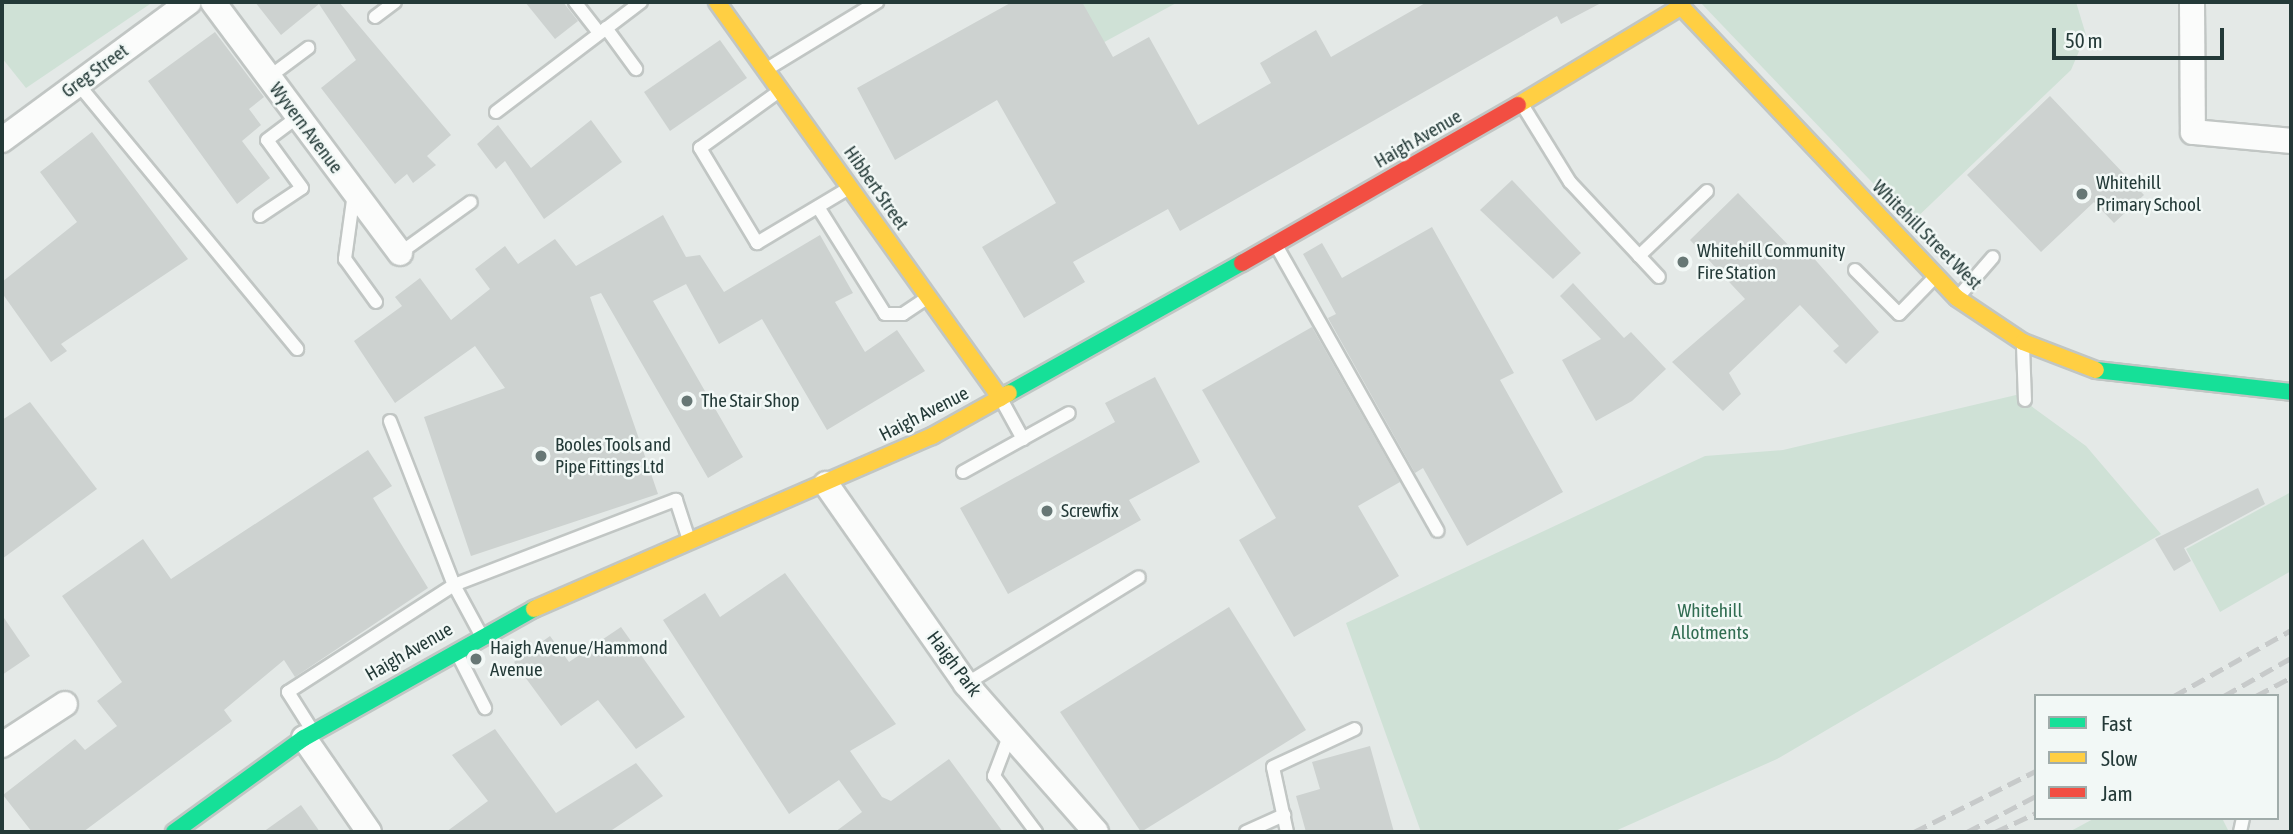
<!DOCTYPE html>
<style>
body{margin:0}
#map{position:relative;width:2293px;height:834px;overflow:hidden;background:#e4e9e7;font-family:"Asap Condensed",sans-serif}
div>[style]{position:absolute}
.green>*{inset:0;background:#cfe1d6}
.building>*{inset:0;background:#cdd2d0}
.roads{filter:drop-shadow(2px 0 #c1c6c4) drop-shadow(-2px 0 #c1c6c4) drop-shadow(0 2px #c1c6c4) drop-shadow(0 -2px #c1c6c4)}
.lane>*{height:12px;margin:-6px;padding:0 6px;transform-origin:6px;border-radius:6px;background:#fbfcfb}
.street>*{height:24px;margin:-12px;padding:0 12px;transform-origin:12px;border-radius:12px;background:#fbfcfb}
.fast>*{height:16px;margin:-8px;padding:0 8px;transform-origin:8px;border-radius:8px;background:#16e098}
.slow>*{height:16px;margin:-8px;padding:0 8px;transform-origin:8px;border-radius:8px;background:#ffcf43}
.jam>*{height:16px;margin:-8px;padding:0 8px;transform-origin:8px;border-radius:8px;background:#f24e42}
.rail>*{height:5px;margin-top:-2.5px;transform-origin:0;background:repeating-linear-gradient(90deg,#c7caca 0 14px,transparent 0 21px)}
.dots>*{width:19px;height:19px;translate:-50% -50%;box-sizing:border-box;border:4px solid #f2f8f6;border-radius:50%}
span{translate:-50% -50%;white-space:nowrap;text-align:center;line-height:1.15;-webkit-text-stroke:5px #f2f8f6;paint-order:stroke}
.street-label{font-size:19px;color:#243a38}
.poi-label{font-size:19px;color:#243a38}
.left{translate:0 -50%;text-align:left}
.park-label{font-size:19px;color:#316d52}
.frame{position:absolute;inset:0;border:4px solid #243a38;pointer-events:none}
.legend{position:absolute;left:2034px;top:694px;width:245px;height:126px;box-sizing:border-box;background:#f2f8f6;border:2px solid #a0acaa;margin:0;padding:9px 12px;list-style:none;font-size:21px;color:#243a38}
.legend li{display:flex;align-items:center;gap:14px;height:35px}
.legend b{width:35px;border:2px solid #a0acaa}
.scale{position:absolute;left:2052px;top:28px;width:172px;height:32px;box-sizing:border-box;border:4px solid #243a38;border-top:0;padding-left:9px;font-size:21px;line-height:24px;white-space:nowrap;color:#243a38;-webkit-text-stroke:5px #f2f8f6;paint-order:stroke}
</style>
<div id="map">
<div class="green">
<i style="clip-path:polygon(2px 2px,153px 2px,26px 88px,2px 58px)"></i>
<i style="clip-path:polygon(1071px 2px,1178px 2px,1097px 46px)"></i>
<i style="clip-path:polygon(1700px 2px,2076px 2px,2086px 35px,2071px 70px,1911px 223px)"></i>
<i style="clip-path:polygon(2016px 395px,2086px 446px,2161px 534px,1777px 759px,1613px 832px,1421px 832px,1346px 623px,1705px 456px,1783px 450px)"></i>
<i style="clip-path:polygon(2291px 492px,2291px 571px,2220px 612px,2186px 549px)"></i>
<i style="clip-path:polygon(2095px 818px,2222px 818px,2229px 832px,2069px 832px)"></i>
</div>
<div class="building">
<i style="clip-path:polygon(255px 2px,339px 2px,451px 135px,427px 156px,436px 165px,413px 183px,407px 174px,395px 184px,321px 88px,356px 60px,319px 4px,281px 35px)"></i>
<i style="clip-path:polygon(525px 2px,563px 2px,578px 21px,555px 39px)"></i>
<i style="clip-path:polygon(1012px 2px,1082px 2px,1113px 57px,1149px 37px,1198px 125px,1271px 83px,1260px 63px,1316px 30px,1331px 57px,1427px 2px,1603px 2px,1561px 24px,1557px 16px,1180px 231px,1168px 209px,1073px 262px,1085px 282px,1024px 318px,982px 247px,1056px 203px,997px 100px,895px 160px,857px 88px)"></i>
<i style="clip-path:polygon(215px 32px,264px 97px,249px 109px,261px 125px,242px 141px,270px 178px,237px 204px,148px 81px)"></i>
<i style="clip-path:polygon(720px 40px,747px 78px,670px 131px,644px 92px)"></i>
<i style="clip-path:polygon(2050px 96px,2144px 195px,2114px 223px,2094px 202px,2041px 252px,1967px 175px)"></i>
<i style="clip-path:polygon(591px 120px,622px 162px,544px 219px,505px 161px,496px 169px,477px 144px,498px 125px,531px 168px)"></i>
<i style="clip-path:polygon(92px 132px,188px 259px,61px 344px,67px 351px,51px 362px,2px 293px,2px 282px,77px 222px,40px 172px)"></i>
<i style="clip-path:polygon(1512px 180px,1581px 253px,1553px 279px,1480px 210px)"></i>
<i style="clip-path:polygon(1738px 193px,1796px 253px,1803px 246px,1879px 332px,1846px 364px,1833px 351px,1839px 346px,1800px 305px,1729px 373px,1741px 394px,1723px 411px,1672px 362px,1745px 299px,1690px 240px)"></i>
<i style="clip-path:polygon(663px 215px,686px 257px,700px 255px,724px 292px,820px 235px,853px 293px,835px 302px,865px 352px,897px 330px,925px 371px,827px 430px,762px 319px,719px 344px,686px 284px,653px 301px,743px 457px,708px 478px,601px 293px,590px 297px,658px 494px,471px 556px,424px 417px,505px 388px,475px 346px,395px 403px,354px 341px,402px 306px,395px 297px,420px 278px,451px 320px,490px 289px,475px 269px,505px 246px,518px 264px,555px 239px,576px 266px)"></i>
<i style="clip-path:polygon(1432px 227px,1514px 373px,1500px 380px,1563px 492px,1467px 546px,1423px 468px,1415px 473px,1328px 318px,1336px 314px,1303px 254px,1322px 243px,1342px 278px)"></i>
<i style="clip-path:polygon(1573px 283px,1624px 338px,1631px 332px,1666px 369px,1632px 401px,1596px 421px,1562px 360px,1601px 339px,1560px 296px)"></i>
<i style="clip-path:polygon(1312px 327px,1400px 482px,1358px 506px,1399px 576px,1294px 637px,1239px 540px,1276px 518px,1202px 390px)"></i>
<i style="clip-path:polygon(1155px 377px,1200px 462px,1129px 500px,1141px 520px,1008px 594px,960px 508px,1115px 422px,1105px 403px)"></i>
<i style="clip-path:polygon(30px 402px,97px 489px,2px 559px,2px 420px)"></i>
<i style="clip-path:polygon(368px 450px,392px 486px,373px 498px,428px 588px,295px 677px,284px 660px,224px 710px,232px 721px,83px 832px,32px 832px,3px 795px,75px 739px,85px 750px,117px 726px,97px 701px,122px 682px,62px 596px,143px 539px,171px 579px)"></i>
<i style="clip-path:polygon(2258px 488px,2265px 504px,2184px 548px,2191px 561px,2174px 571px,2155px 539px)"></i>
<i style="clip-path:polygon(785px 573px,896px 724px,850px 751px,882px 797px,891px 801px,949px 759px,1003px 832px,835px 832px,862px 812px,839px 780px,789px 814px,663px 620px,705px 593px,720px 617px)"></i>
<i style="clip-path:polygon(1229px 607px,1306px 730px,1141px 832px,1060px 712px)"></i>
<i style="clip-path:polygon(2px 615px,30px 656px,2px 675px)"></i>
<i style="clip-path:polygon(621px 627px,685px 717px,636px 749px,598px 700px,561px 726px,514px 662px,550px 636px,569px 662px)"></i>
<i style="clip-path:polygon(495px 729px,556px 813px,636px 763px,663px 796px,609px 832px,446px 832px,488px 801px,452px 755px)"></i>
<i style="clip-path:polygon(1370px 746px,1394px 832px,1306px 832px,1296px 796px,1320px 789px,1312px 762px)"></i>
<i style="clip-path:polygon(301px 805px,320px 832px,263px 832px)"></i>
</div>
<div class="roads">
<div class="lane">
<i style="left:575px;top:2px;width:39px;rotate:52deg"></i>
<i style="left:375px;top:17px;width:25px;rotate:-37deg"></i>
<i style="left:606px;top:28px;width:51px;rotate:53.8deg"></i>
<i style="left:767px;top:69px;width:129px;rotate:-31.3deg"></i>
<i style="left:269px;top:77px;width:49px;rotate:-36.6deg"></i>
<i style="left:78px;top:84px;width:344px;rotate:50.4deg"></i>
<i style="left:778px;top:92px;width:96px;rotate:144.3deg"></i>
<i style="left:700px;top:148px;width:111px;rotate:59deg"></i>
<i style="left:757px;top:243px;width:107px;rotate:-30.9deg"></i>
<i style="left:1523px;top:106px;width:89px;rotate:58.3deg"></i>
<i style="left:1570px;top:182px;width:130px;rotate:46.9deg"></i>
<i style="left:496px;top:112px;width:182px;rotate:-37.2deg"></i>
<i style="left:354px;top:193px;width:67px;rotate:97.8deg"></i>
<i style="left:345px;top:259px;width:53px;rotate:54.2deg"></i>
<i style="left:818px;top:207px;width:126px;rotate:57.9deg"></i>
<i style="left:885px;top:314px;width:18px"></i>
<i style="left:903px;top:314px;width:27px;rotate:-34deg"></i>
<i style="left:260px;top:216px;width:50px;rotate:-33.7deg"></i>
<i style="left:302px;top:188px;width:59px;rotate:-126.1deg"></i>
<i style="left:267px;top:140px;width:39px;rotate:-37deg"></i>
<i style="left:1277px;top:247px;width:326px;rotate:60.5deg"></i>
<i style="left:400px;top:253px;width:87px;rotate:-35.7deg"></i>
<i style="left:1639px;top:256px;width:94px;rotate:-43.7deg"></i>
<i style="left:1855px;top:270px;width:62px;rotate:45deg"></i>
<i style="left:1899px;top:314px;width:53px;rotate:-45.8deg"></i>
<i style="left:1960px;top:295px;width:50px;rotate:-49deg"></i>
<i style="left:2023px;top:346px;width:54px;rotate:87.9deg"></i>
<i style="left:1001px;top:399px;width:46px;rotate:61.2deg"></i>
<i style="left:390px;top:421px;width:176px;rotate:68.7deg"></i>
<i style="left:454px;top:585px;width:55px;rotate:61.6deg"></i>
<i style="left:963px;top:472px;width:121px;rotate:-29.1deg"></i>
<i style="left:457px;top:653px;width:62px;rotate:63deg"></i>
<i style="left:966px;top:684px;width:203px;rotate:-31.7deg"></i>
<i style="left:312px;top:730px;width:45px;rotate:-122.3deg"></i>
<i style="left:288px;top:692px;width:197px;rotate:-32.8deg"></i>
<i style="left:454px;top:585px;width:238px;rotate:-21deg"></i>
<i style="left:676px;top:500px;width:38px;rotate:72deg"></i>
<i style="left:1010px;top:734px;width:45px;rotate:110.9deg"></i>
<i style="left:994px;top:776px;width:70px;rotate:53.1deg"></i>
<i style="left:1246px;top:832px;width:42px;rotate:-24.1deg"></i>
<i style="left:1287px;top:832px;width:66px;rotate:-102.2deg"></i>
<i style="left:1273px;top:767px;width:90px;rotate:-24.9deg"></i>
<i style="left:2240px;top:832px;width:14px;rotate:-78deg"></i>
</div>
<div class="street">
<i style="left:213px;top:2px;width:313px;rotate:53.3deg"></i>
<i style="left:2192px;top:2px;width:130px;rotate:89.6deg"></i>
<i style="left:2193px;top:132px;width:98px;rotate:5.2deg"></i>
<i style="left:2px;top:140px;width:232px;rotate:-36.4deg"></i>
<i style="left:826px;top:484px;width:244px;rotate:55deg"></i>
<i style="left:966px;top:684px;width:197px;rotate:48.7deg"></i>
<i style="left:304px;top:738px;width:114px;rotate:55.3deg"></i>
<i style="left:2px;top:745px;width:75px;rotate:-33.1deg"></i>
</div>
<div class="fast">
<i style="left:2096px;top:370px;width:196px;rotate:6.4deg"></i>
<i style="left:1009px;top:393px;width:267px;rotate:-29.2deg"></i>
<i style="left:174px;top:832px;width:160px;rotate:-35.9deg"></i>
<i style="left:304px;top:738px;width:264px;rotate:-29.3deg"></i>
</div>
<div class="slow">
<i style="left:717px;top:2px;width:487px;rotate:54.4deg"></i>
<i style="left:1677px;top:2px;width:407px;rotate:46.6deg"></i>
<i style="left:1957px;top:298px;width:79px;rotate:33.7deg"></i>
<i style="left:2023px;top:342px;width:78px;rotate:21deg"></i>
<i style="left:1518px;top:105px;width:192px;rotate:-31.1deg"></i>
<i style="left:534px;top:609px;width:434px;rotate:-23.5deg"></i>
<i style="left:932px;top:436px;width:88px;rotate:-29.2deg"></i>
</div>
<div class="jam">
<i style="left:1242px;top:263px;width:318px;rotate:-29.8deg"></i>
</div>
</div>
<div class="rail">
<i style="left:2174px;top:696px;width:134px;rotate:-29.4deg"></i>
<i style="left:2224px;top:696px;width:77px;rotate:-29.6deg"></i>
<i style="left:2256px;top:696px;width:40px;rotate:-28deg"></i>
<i style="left:1914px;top:832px;width:136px;rotate:-26.6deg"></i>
<i style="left:1967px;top:832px;width:78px;rotate:-27.6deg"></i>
<i style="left:1995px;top:832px;width:45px;rotate:-24.9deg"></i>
</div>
<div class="dots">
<i style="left:2082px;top:194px;background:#677775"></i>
<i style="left:1683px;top:262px;background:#677775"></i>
<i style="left:687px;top:401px;background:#677775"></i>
<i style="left:541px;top:456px;background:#677775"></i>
<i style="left:1047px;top:511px;background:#677775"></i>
<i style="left:476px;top:659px;background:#677775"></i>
</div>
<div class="street-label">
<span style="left:95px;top:71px;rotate:-36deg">Greg Street</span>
<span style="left:306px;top:128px;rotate:53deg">Wyvern Avenue</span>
<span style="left:1418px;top:139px;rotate:-30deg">Haigh Avenue</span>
<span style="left:876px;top:188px;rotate:55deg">Hibbert Street</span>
<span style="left:1927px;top:235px;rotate:45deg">Whitehill Street West</span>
<span style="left:924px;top:414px;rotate:-27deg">Haigh Avenue</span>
<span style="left:409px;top:652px;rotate:-30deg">Haigh Avenue</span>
<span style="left:954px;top:664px;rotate:53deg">Haigh Park</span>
</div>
<div class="poi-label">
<span class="left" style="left:2096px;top:194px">Whitehill<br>Primary School</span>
<span class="left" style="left:1697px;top:262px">Whitehill Community<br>Fire Station</span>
<span class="left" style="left:701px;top:401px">The Stair Shop</span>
<span class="left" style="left:555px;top:456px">Booles Tools and<br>Pipe Fittings Ltd</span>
<span class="left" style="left:1061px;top:511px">Screwfix</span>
<span class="left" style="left:490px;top:659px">Haigh Avenue/Hammond<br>Avenue</span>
</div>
<div class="park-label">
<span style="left:1710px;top:622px">Whitehill<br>Allotments</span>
</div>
<div class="frame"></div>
<ul class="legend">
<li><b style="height:9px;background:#16e098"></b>Fast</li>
<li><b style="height:9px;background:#ffcf43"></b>Slow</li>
<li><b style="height:9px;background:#f24e42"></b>Jam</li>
</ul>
<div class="scale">50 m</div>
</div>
